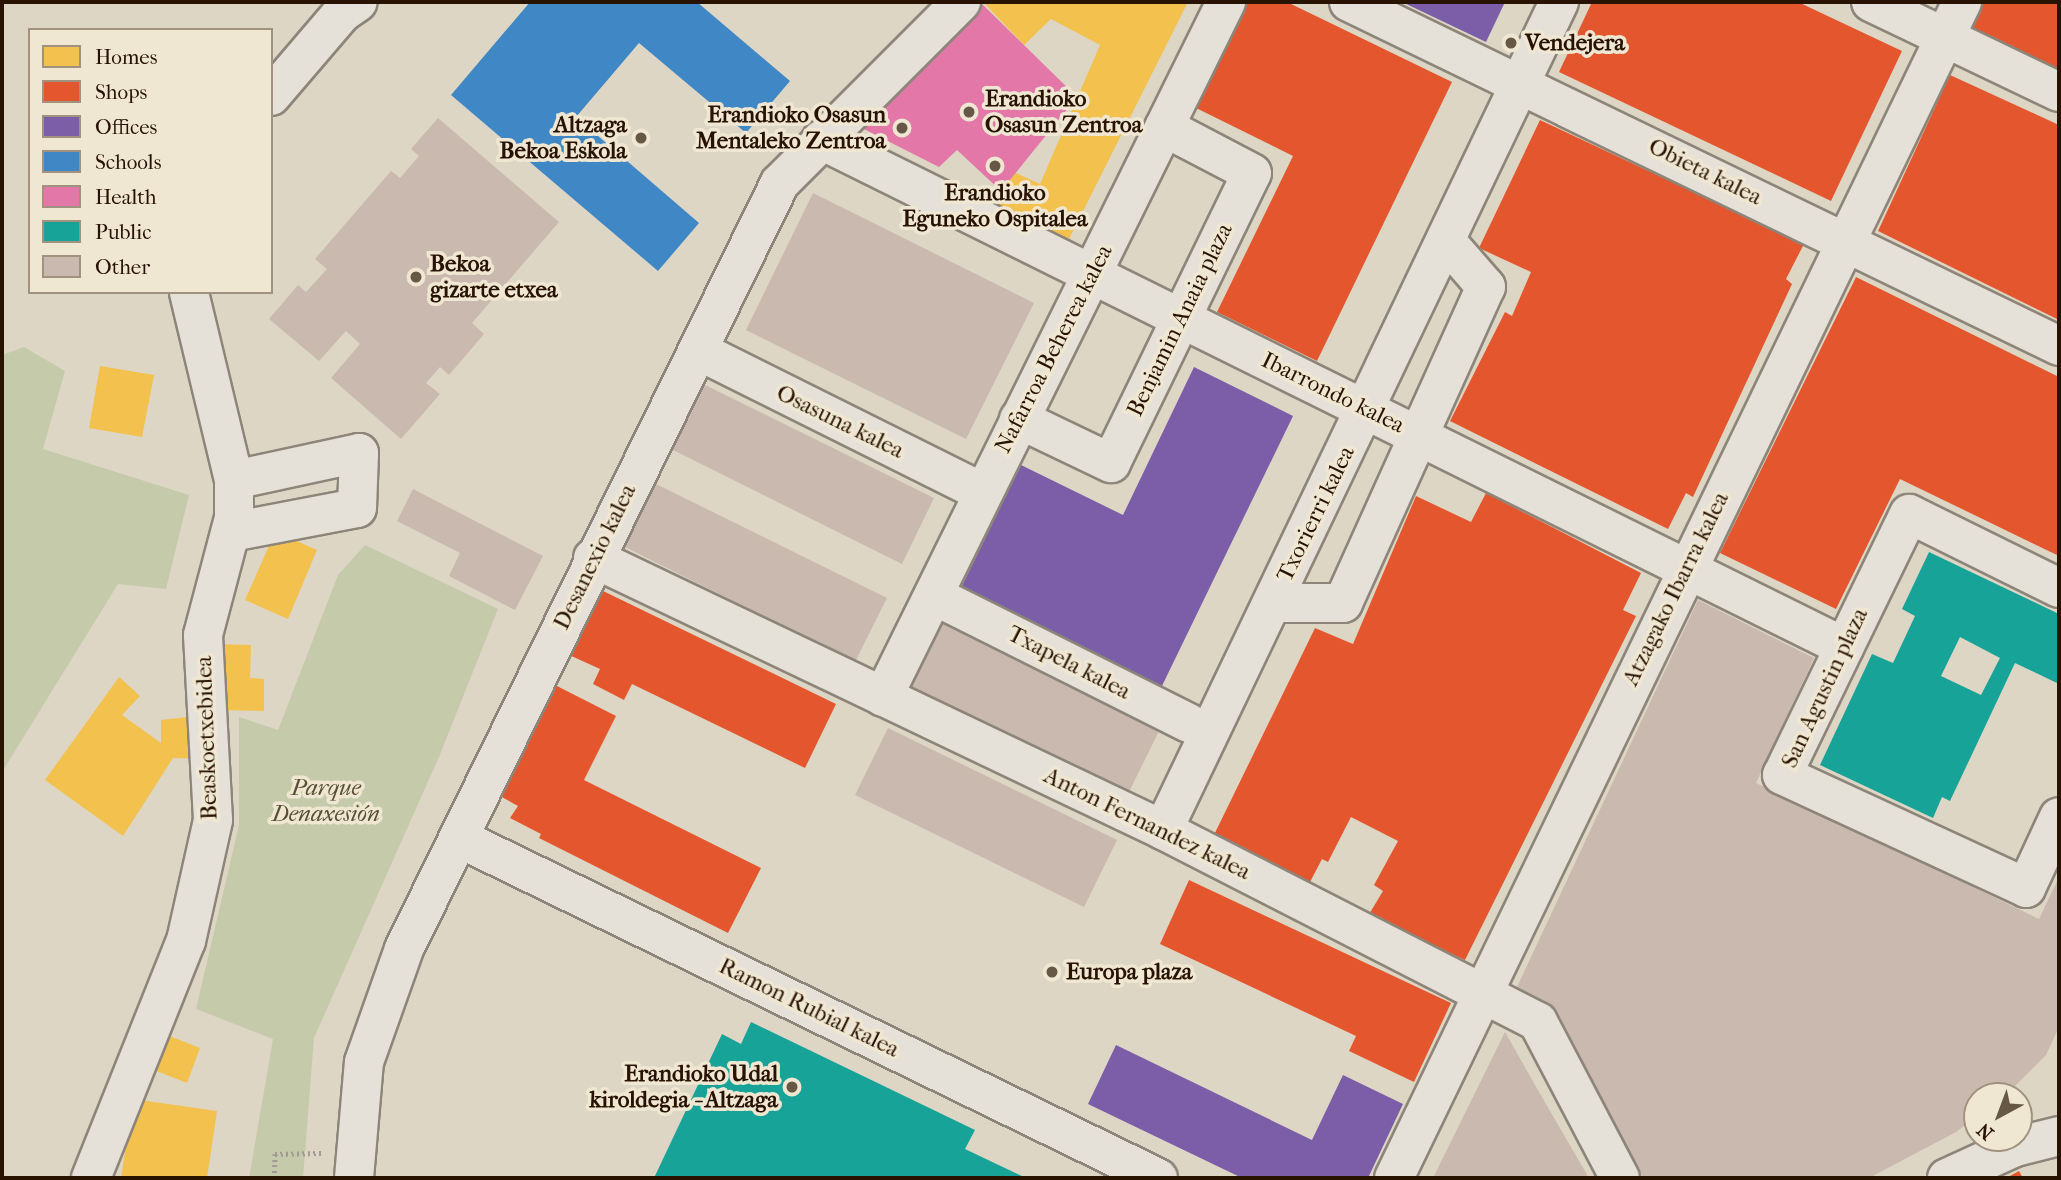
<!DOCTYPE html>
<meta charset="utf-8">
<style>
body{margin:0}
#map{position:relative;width:2061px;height:1180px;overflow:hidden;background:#ded6c4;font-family:"IM FELL French Canon",serif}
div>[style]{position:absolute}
.green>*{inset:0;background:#c5caaa}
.homes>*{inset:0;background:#f2c14e}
.shops>*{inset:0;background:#e4572e}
.offices>*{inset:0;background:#7b5ea7}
.schools>*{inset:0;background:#3f88c5}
.health>*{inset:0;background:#e377a8}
.public>*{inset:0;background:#17a398}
.building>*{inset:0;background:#cab9ae}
.path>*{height:4.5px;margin-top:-2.25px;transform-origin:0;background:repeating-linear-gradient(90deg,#a09a92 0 2px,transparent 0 5.5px)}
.roads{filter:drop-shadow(2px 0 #8d8579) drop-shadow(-2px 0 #8d8579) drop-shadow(0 2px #8d8579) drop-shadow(0 -2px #8d8579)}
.minor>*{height:38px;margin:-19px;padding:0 19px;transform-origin:19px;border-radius:19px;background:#e5e1d8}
.dots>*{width:19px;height:19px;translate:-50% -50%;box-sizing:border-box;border:4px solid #f0e7d2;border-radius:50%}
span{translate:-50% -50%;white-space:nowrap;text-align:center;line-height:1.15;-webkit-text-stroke:7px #f0e7d2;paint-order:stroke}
.poi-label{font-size:23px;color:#271300;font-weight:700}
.left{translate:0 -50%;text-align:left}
.right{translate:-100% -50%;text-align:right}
.street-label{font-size:23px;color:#271300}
.park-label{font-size:23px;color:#575034;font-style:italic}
.frame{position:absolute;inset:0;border:4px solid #271300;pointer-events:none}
.legend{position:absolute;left:28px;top:28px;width:245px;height:266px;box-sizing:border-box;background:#f0e7d2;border:2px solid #a0927e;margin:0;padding:9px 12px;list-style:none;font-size:21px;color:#271300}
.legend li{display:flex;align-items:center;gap:14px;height:35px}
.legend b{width:35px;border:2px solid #a0927e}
.north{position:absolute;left:1963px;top:1082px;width:70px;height:70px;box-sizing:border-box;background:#f0e7d2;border:2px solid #a0927e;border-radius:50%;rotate:221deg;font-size:19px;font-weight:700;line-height:28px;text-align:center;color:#271300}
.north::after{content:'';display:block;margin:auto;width:24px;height:32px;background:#675745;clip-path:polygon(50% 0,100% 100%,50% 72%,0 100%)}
</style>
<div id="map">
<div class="green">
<i style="clip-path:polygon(24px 347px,65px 371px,43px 449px,189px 495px,166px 589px,118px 584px,2px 772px,2px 355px)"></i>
<i style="clip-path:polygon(365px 545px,498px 609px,439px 757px,314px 1038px,303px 1178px,249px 1178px,273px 1039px,196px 1009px,239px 825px,239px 717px,278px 730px,338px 575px)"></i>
</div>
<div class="homes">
<i style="clip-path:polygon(983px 2px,1188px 2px,1063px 251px,989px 217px,1014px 172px,1040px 184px,1100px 45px,1051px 19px,1024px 45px)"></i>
<i style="clip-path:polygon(100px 366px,154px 375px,142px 437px,89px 428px)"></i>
<i style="clip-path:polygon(281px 534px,317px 550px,288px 619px,245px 600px,272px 539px,277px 543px)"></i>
<i style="clip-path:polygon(212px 644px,251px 645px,250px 678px,264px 679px,264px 711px,211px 710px)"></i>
<i style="clip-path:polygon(119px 677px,140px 696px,122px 715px,161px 743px,161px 720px,196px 716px,202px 759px,173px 758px,123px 836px,45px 780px)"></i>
<i style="clip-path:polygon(167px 1035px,200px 1048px,187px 1083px,154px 1070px)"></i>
<i style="clip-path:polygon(133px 1099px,217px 1111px,207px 1178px,121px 1178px)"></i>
</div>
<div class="shops">
<i style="clip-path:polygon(1245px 2px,1287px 2px,1452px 82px,1317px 361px,1217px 312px,1293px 156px,1194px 107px)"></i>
<i style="clip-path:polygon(1592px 2px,1798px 2px,1902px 51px,1831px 201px,1559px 72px)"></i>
<i style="clip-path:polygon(1984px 2px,2059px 2px,2059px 79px,1968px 36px)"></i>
<i style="clip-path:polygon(1950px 75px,2059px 125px,2059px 320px,1878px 231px)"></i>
<i style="clip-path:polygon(1540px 120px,1804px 244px,1786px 279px,1792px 284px,1693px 497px,1686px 493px,1668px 529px,1450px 421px,1505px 312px,1512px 316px,1531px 272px,1479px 248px)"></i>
<i style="clip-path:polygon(1856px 277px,2059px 377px,2059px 556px,1900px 479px,1836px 609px,1720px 553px)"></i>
<i style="clip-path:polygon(1486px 493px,1641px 573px,1623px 610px,1636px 616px,1465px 960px,1368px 916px,1383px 891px,1374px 885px,1398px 841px,1351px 817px,1328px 862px,1322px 859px,1308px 886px,1212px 839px,1315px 628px,1353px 644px,1416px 496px,1471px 522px)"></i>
<i style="clip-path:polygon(599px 589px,836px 704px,805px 768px,632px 684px,624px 700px,593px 684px,600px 669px,567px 654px)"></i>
<i style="clip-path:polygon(555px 685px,616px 716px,584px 780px,761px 868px,728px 933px,539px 838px,541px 834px,510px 818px,518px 806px,500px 796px)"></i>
<i style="clip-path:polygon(1189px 880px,1451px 1003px,1414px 1082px,1349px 1051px,1356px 1036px,1160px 944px)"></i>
<i style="clip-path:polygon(2019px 1171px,2023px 1178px,2006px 1178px)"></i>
</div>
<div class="offices">
<i style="clip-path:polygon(1402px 2px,1505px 2px,1486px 42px)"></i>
<i style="clip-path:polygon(1194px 367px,1293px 416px,1160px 690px,959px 592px,1021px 465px,1123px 515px)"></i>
<i style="clip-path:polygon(1116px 1045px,1312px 1140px,1343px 1075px,1403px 1104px,1368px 1178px,1242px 1178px,1088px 1104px)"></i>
</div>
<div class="schools">
<i style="clip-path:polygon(530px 2px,697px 2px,790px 81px,746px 133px,639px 43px,576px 117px,699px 223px,658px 271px,451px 95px)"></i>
</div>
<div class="health">
<i style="clip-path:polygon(982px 4px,1077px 97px,1001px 191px,957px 150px,939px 167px,858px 126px)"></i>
</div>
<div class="public">
<i style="clip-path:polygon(evenodd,1929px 552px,2059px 614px,2059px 684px,2015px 663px,1950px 801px,1942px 797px,1933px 818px,1820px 765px,1872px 654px,1893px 663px,1915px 616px,1902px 609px,1929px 552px,1960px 637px,2000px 658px,1981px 695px,1941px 676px,1960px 637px)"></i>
<i style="clip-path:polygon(751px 1022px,975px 1130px,965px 1149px,1026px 1178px,654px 1178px,722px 1034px,741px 1044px)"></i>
</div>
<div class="building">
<i style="clip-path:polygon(438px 118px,559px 222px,472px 323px,484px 334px,449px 375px,440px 367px,426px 383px,440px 394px,401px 439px,331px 378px,360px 344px,346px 331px,319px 361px,269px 319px,298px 285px,306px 292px,327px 269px,315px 259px,391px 171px,400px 178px,419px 156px,411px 149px)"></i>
<i style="clip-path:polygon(813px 193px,1034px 303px,966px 439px,746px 330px)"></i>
<i style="clip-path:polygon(701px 383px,934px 498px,902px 564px,669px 448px)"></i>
<i style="clip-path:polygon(652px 482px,887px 598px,855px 662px,621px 545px)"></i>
<i style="clip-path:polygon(413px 489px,543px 556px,515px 610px,449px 576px,460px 553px,397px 521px)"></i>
<i style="clip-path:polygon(1698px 600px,1814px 658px,1756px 783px,2039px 919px,2059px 877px,2059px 1027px,2046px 1055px,2005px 1096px,1977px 1096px,1977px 1116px,1956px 1132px,1869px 1178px,1643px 1178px,1555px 1008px,1516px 989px)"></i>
<i style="clip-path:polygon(942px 623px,1160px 729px,1126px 798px,909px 692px)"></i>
<i style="clip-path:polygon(888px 728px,1117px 840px,1084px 907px,855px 795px)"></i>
<i style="clip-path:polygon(1505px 1032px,1539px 1092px,1589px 1178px,1433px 1178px)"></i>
</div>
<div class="path">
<i style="left:274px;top:1178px;width:24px;rotate:-88deg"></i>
<i style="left:275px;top:1154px;width:46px;rotate:-1.2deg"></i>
</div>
<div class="roads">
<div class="minor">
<i style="left:1349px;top:2px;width:789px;rotate:25.85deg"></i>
<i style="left:1871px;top:2px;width:208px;rotate:25.6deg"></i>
<i style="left:271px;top:96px;width:109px;rotate:-49.5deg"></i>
<i style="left:342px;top:13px;width:19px;rotate:-35deg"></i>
<i style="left:821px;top:140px;width:1142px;rotate:26.36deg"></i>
<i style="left:699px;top:351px;width:316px;rotate:26.5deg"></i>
<i style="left:1019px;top:419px;width:102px;rotate:25.6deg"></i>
<i style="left:1111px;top:463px;width:322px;rotate:-64.1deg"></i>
<i style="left:1252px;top:173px;width:99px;rotate:-152.4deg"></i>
<i style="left:231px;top:532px;width:128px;rotate:-10.8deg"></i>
<i style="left:357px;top:508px;width:55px;rotate:-87.9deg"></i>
<i style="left:359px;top:453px;width:128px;rotate:167.8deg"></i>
<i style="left:593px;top:558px;width:632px;rotate:25.51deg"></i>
<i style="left:1163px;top:830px;width:421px;rotate:27.1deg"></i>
<i style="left:1538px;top:1022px;width:176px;rotate:62.3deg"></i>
<i style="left:2059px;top:588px;width:167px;rotate:-153.7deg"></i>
<i style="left:1909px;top:514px;width:290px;rotate:115.9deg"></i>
<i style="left:1782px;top:775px;width:269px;rotate:24.8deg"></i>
<i style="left:2026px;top:888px;width:78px;rotate:-65.1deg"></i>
<i style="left:949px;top:603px;width:268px;rotate:26.6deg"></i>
<i style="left:1273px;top:603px;width:70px"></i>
<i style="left:1343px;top:603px;width:347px;rotate:-65.7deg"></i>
<i style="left:1486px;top:287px;width:61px;rotate:-131deg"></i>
<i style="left:883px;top:697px;width:775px;rotate:-63.73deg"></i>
<i style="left:1163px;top:830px;width:918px;rotate:-64.44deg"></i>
<i style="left:461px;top:839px;width:775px;rotate:25.94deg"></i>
<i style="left:91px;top:1178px;width:255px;rotate:-68.2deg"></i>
<i style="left:186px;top:941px;width:124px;rotate:-77.4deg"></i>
<i style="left:213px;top:820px;width:185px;rotate:-93.1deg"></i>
<i style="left:203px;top:635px;width:121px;rotate:-75.2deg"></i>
<i style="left:234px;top:518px;width:38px;rotate:-90deg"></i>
<i style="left:234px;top:480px;width:193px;rotate:-103.5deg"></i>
<i style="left:354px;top:1178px;width:116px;rotate:-85.1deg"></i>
<i style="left:364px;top:1062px;width:120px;rotate:-70.5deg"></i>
<i style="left:404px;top:949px;width:853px;rotate:-63.86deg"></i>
<i style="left:780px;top:183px;width:256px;rotate:-45deg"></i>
<i style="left:1394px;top:1178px;width:1306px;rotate:-64.22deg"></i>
<i style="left:1947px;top:1178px;width:75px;rotate:-24.5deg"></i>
<i style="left:2015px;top:1147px;width:45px;rotate:-14deg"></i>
</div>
</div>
<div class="dots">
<i style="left:1511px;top:43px;background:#675745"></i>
<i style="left:969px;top:112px;background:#675745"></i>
<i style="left:902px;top:128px;background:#675745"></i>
<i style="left:641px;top:138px;background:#675745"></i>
<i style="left:995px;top:166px;background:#675745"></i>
<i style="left:416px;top:277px;background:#675745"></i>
<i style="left:1052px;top:972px;background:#675745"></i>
<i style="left:792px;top:1087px;background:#675745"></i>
</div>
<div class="poi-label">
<span class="left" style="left:1525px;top:43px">Vendejera</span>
<span class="left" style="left:985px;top:112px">Erandioko<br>Osasun Zentroa</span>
<span class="right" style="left:886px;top:128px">Erandioko Osasun<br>Mentaleko Zentroa</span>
<span class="right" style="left:627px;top:138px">Altzaga<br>Bekoa Eskola</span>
<span style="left:995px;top:206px">Erandioko<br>Eguneko Ospitalea</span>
<span class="left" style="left:430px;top:277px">Bekoa<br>gizarte etxea</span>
<span class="left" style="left:1066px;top:972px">Europa plaza</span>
<span class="right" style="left:778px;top:1087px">Erandioko Udal<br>kiroldegia - Altzaga</span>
</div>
<div class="street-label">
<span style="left:1705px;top:172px;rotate:26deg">Obieta kalea</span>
<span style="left:1180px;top:320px;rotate:-64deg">Benjamin Anaia plaza</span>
<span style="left:1054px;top:349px;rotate:-63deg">Nafarroa Beherea kalea</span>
<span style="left:1333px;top:393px;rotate:26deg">Ibarrondo kalea</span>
<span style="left:840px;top:422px;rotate:26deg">Osasuna kalea</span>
<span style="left:1316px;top:514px;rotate:-64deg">Txorierri kalea</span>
<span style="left:595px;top:557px;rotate:-64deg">Desanexio kalea</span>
<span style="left:1676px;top:589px;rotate:-64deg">Atzagako Ibarra kalea</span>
<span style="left:1069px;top:663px;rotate:27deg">Txapela kalea</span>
<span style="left:1825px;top:688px;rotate:-65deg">San Agustin plaza</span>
<span style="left:207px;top:738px;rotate:-92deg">Beaskoetxebidea</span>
<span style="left:1147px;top:824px;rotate:26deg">Anton Fernandez kalea</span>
<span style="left:809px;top:1008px;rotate:26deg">Ramon Rubial kalea</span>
</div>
<div class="park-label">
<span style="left:326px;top:801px">Parque<br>Denaxesión</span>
</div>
<div class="frame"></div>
<ul class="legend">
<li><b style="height:19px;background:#f2c14e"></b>Homes</li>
<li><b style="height:19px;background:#e4572e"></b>Shops</li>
<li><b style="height:19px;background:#7b5ea7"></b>Offices</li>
<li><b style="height:19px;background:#3f88c5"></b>Schools</li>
<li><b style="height:19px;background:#e377a8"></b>Health</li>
<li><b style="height:19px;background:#17a398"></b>Public</li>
<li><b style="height:19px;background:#cab9ae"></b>Other</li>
</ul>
<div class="north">N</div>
</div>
